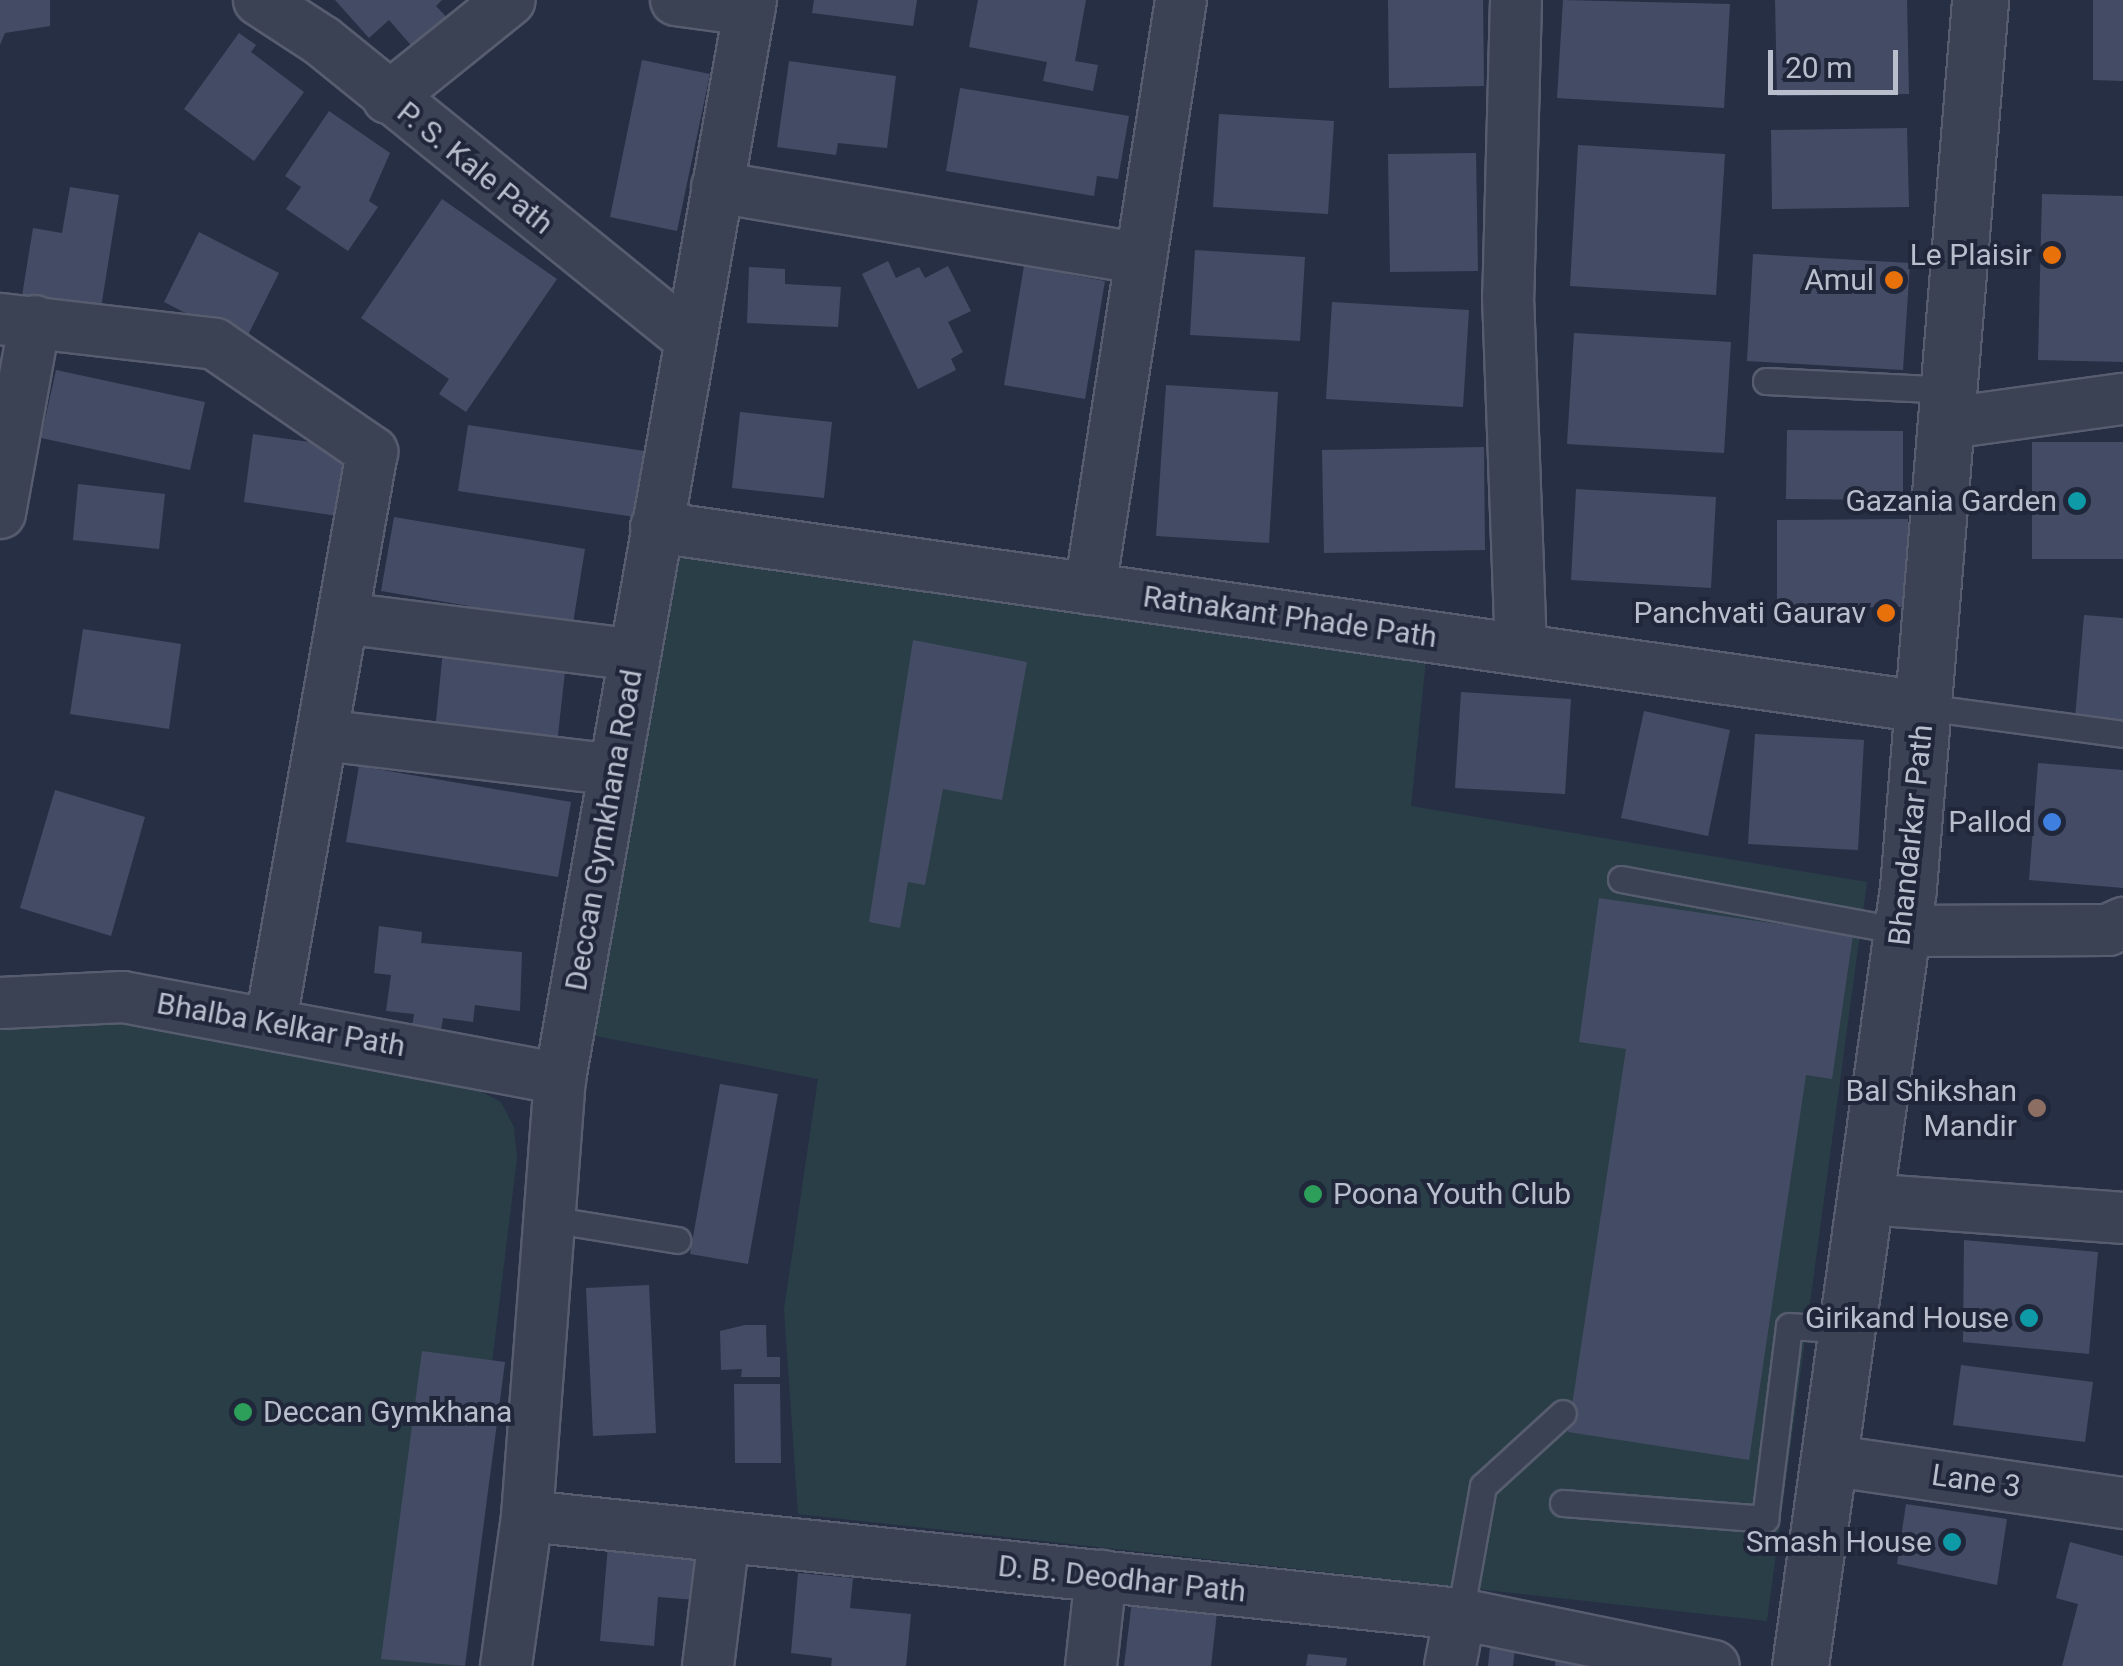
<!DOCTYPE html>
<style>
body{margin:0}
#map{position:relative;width:2123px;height:1666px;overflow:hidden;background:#272f45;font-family:Roboto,sans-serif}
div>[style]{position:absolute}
.green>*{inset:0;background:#293e46}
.building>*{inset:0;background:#444c65}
.roads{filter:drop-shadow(2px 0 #575d6f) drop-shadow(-2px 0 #575d6f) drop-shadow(0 2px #575d6f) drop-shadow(0 -2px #575d6f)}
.service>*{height:25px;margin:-12.5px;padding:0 12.5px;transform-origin:12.5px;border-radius:12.5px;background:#3b4254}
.minor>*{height:50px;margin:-25px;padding:0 25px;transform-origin:25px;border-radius:25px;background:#3b4254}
.tertiary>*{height:55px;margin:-27.5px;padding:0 27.5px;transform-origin:27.5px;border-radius:27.5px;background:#3b4254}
.dots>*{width:28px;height:28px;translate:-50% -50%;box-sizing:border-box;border:5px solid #20273a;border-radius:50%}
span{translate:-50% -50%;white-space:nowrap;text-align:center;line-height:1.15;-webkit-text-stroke:8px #20273a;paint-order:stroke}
.street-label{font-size:30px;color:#b9becd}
.poi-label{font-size:30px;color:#b9becd}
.right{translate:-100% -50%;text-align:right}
.left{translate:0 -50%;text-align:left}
.scale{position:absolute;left:1768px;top:50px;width:130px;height:45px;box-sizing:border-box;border:5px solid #b9becd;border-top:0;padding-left:12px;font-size:30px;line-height:35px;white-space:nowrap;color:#b9becd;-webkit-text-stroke:8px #20273a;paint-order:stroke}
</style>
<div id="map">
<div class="green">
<i style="clip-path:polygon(666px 544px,1427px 650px,1411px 806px,1867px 882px,1767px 1621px,798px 1514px,784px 1309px,818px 1079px,580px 1033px)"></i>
<i style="clip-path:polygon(108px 1018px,456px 1078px,501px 1102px,514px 1127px,517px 1158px,455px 1666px,0 1666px,0 1027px)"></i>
</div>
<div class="building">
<i style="clip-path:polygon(0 0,50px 0,50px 26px,5px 33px,0 45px)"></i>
<i style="clip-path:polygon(335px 0,442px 0,436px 6px,450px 21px,416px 51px,389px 20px,369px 38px)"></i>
<i style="clip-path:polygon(814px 0,917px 0,913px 26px,812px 13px)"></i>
<i style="clip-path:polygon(978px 0,1086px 0,1075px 61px,1098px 65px,1093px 91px,1043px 81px,1047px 62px,969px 47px)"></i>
<i style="clip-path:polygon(1388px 0,1483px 0,1484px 86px,1389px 88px)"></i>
<i style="clip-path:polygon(1563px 0,1730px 4px,1724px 108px,1557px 98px)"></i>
<i style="clip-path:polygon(1775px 0,1907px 0,1909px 94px,1777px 96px)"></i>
<i style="clip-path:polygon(2093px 0,2123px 0,2123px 81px,2093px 80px)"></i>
<i style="clip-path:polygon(239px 33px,256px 45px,251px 52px,304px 92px,254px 161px,184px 109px)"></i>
<i style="clip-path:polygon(642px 60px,710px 74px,677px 231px,610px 217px)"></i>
<i style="clip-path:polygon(789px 61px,896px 76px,887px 148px,838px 143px,836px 155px,777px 147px)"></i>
<i style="clip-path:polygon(960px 88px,1129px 116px,1118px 179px,1097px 176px,1094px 196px,946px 171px)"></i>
<i style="clip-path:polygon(329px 111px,390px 153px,369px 201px,378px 207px,348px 251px,286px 209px,301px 187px,285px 176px)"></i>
<i style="clip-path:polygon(1219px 114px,1334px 121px,1328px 214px,1213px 207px)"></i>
<i style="clip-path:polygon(1907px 128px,1909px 207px,1772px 209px,1771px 130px)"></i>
<i style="clip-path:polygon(1578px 145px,1725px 154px,1716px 295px,1570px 286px)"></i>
<i style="clip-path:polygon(1476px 153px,1478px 271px,1390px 272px,1388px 154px)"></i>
<i style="clip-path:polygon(70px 187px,119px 195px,100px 314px,21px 302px,33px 228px,62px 233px)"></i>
<i style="clip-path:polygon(2042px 194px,2123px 196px,2123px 362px,2038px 360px)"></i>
<i style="clip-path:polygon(442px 199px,557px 279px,466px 412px,439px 394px,449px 379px,361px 318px)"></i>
<i style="clip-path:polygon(199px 232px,279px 273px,244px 343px,164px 302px)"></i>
<i style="clip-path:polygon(1195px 250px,1305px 257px,1300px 341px,1190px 335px)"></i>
<i style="clip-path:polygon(1753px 254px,1910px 263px,1903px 370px,1747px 361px)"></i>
<i style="clip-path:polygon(888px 261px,896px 278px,919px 267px,925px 278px,948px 266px,971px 311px,948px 322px,963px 352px,951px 359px,956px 370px,918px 389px,862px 274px)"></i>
<i style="clip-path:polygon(1024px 266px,1105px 281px,1085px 399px,1004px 385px)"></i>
<i style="clip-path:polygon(749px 267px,785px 269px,785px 284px,841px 287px,838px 327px,747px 323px)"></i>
<i style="clip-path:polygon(1332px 302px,1469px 310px,1463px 407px,1326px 399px)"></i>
<i style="clip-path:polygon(1574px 333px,1731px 342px,1724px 453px,1567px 444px)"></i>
<i style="clip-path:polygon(56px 370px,205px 402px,190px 470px,41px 438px)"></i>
<i style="clip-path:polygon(1166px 385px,1278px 392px,1269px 543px,1156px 536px)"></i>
<i style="clip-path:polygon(740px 412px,832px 422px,824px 498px,732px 488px)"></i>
<i style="clip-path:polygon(468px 425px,645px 451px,635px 517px,458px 491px)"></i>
<i style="clip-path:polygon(1787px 430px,1903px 431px,1903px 500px,1786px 499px)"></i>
<i style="clip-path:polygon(253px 434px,360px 449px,351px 518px,244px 502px)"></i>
<i style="clip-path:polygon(2032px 442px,2123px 442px,2123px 559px,2032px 559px)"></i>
<i style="clip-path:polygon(1484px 447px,1485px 550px,1324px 553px,1322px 450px)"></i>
<i style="clip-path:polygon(78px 484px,165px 494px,159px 549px,73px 540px)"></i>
<i style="clip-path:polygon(1576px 489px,1716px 497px,1711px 588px,1571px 580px)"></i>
<i style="clip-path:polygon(394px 517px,585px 549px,573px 623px,516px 614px,513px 630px,466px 622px,469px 606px,381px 591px)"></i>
<i style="clip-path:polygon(1908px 519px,1909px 607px,1777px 608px,1777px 520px)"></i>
<i style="clip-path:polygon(2084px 615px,2123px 618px,2123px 722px,2075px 718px)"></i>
<i style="clip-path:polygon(83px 629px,181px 644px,169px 729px,70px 714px)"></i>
<i style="clip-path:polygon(444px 640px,567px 653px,557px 744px,435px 731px)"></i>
<i style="clip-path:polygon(913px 640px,1027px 662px,1002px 800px,943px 789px,925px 885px,908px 882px,900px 928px,869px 922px)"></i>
<i style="clip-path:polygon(1461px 692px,1571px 699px,1565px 794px,1455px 788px)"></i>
<i style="clip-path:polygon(1644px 711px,1730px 730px,1708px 836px,1621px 818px)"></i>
<i style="clip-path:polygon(1755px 734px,1864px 740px,1858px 850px,1748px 844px)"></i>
<i style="clip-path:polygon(2038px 763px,2123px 770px,2123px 888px,2029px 880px)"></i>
<i style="clip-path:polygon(359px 766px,571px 802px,558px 877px,346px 842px)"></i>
<i style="clip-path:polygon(55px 790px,145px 817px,111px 936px,20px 908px)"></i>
<i style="clip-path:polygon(1599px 898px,1853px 935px,1832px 1079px,1806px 1075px,1749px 1460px,1568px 1432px,1626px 1049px,1579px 1042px)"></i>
<i style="clip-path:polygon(379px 926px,422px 932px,421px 943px,522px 952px,520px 1011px,475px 1005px,473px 1022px,443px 1018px,441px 1031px,412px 1027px,414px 1014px,386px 1011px,391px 975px,374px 973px)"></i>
<i style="clip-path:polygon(720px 1084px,778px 1094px,748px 1264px,690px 1254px)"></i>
<i style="clip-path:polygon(1964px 1240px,2098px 1252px,2089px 1354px,1963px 1342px)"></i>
<i style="clip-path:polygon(649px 1285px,656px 1433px,593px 1436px,586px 1288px)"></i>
<i style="clip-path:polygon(745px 1325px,766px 1325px,767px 1357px,780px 1357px,780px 1377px,741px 1377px,742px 1369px,721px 1370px,720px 1331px)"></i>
<i style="clip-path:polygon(422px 1351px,505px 1362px,465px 1666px,381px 1659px)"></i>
<i style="clip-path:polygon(1961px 1365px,2093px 1382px,2085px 1442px,1953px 1425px)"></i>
<i style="clip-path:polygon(734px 1384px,780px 1384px,781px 1463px,735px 1463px)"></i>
<i style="clip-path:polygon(1906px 1504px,2007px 1519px,1997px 1585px,1897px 1564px)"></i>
<i style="clip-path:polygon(2070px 1542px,2123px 1556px,2123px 1666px,2062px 1666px,2078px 1604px,2056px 1598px)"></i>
<i style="clip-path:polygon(608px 1545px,701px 1554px,697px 1600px,658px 1597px,654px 1646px,600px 1641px)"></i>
<i style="clip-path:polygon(798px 1573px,853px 1578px,850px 1608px,911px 1614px,906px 1666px,831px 1666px,832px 1658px,791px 1653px)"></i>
<i style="clip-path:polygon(1132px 1601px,1217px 1612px,1211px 1666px,1124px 1666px)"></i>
<i style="clip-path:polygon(1490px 1646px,1515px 1649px,1513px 1666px,1488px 1666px)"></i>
<i style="clip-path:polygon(1308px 1654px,1347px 1658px,1346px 1666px,1306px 1666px)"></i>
<i style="clip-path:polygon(1556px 1654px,1596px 1666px,1555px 1666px)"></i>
</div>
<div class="roads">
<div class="service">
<i style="left:1766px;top:381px;width:186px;rotate:2.8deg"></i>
<i style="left:1924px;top:707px;width:201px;rotate:7.7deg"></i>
<i style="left:1621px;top:879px;width:286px;rotate:10.5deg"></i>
<i style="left:549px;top:1219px;width:130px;rotate:9.3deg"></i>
<i style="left:1563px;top:1503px;width:203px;rotate:4.5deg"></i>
<i style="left:1765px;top:1519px;width:194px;rotate:-82.9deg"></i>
<i style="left:1789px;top:1326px;width:58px;rotate:3.9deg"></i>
<i style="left:1460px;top:1614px;width:130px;rotate:-79.8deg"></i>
<i style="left:1483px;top:1486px;width:108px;rotate:-42.4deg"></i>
</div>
<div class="minor">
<i style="left:259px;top:0;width:75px;rotate:33.1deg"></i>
<i style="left:322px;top:41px;width:474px;rotate:39deg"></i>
<i style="left:676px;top:0;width:74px;rotate:7.8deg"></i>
<i style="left:1516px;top:0;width:296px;rotate:91.5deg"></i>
<i style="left:1508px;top:296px;width:354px;rotate:87.9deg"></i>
<i style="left:388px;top:98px;width:156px;rotate:-38.8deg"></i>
<i style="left:717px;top:187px;width:430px;rotate:9.6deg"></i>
<i style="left:0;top:319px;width:216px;rotate:6.6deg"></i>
<i style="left:215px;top:344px;width:191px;rotate:34.5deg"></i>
<i style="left:372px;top:452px;width:577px;rotate:100.08deg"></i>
<i style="left:1949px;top:423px;width:176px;rotate:-7.9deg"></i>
<i style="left:0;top:513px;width:195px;rotate:-79.7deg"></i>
<i style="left:656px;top:527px;width:1281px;rotate:8.08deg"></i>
<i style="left:1090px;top:589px;width:596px;rotate:-81.22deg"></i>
<i style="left:343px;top:618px;width:293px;rotate:7.2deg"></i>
<i style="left:322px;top:735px;width:294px;rotate:6.8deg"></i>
<i style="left:1902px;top:931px;width:206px;rotate:-0.3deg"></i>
<i style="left:2108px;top:930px;width:17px;rotate:-25deg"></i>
<i style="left:0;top:1003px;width:123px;rotate:-2.8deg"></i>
<i style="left:123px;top:997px;width:445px;rotate:10.6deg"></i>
<i style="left:1865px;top:1199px;width:259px;rotate:4.2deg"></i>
<i style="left:1828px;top:1460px;width:298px;rotate:8.3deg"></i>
<i style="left:527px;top:1516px;width:938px;rotate:6deg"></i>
<i style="left:1460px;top:1614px;width:259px;rotate:11.6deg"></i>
<i style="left:506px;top:1666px;width:151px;rotate:-82deg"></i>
<i style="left:527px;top:1516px;width:438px;rotate:-85.7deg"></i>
<i style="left:560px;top:1079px;width:1096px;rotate:-79.96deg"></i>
<i style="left:708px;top:1666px;width:130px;rotate:-82.9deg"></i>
<i style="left:1091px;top:1666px;width:91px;rotate:-83.7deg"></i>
<i style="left:1450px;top:1666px;width:53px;rotate:-79.1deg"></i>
</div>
<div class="tertiary">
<i style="left:1800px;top:1666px;width:785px;rotate:-82.1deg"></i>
<i style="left:1908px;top:888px;width:891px;rotate:-85.36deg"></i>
</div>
</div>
<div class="dots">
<i style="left:2052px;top:255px;background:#e8710a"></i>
<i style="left:1894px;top:280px;background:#e8710a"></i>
<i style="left:2077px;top:501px;background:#0f9aa8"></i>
<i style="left:1886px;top:613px;background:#e8710a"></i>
<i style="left:2052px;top:822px;background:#3f7fe0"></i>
<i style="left:2037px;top:1108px;background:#8d6e63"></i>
<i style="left:1313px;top:1194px;background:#2e9e5b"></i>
<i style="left:2029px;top:1318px;background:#0f9aa8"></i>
<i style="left:243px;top:1412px;background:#2e9e5b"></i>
<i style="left:1952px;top:1542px;background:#0f9aa8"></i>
</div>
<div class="street-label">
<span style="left:475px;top:168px;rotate:39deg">P. S. Kale Path</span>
<span style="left:1290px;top:617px;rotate:8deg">Ratnakant Phade Path</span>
<span style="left:604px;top:830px;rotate:-80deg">Deccan Gymkhana Road</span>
<span style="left:1911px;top:835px;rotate:-84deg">Bhandarkar Path</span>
<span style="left:281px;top:1025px;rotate:10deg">Bhalba Kelkar Path</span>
<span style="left:1976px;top:1481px;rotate:8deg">Lane 3</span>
<span style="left:1122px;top:1579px;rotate:6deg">D. B. Deodhar Path</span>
</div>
<div class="poi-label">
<span class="right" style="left:2032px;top:255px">Le Plaisir</span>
<span class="right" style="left:1874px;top:280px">Amul</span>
<span class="right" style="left:2057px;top:501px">Gazania Garden</span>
<span class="right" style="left:1866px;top:613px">Panchvati Gaurav</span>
<span class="right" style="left:2032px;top:822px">Pallod</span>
<span class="right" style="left:2017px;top:1108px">Bal Shikshan<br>Mandir</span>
<span class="left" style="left:1333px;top:1194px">Poona Youth Club</span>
<span class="right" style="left:2009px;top:1318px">Girikand House</span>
<span class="left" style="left:263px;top:1412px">Deccan Gymkhana</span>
<span class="right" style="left:1932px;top:1542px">Smash House</span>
</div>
<div class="scale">20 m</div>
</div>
